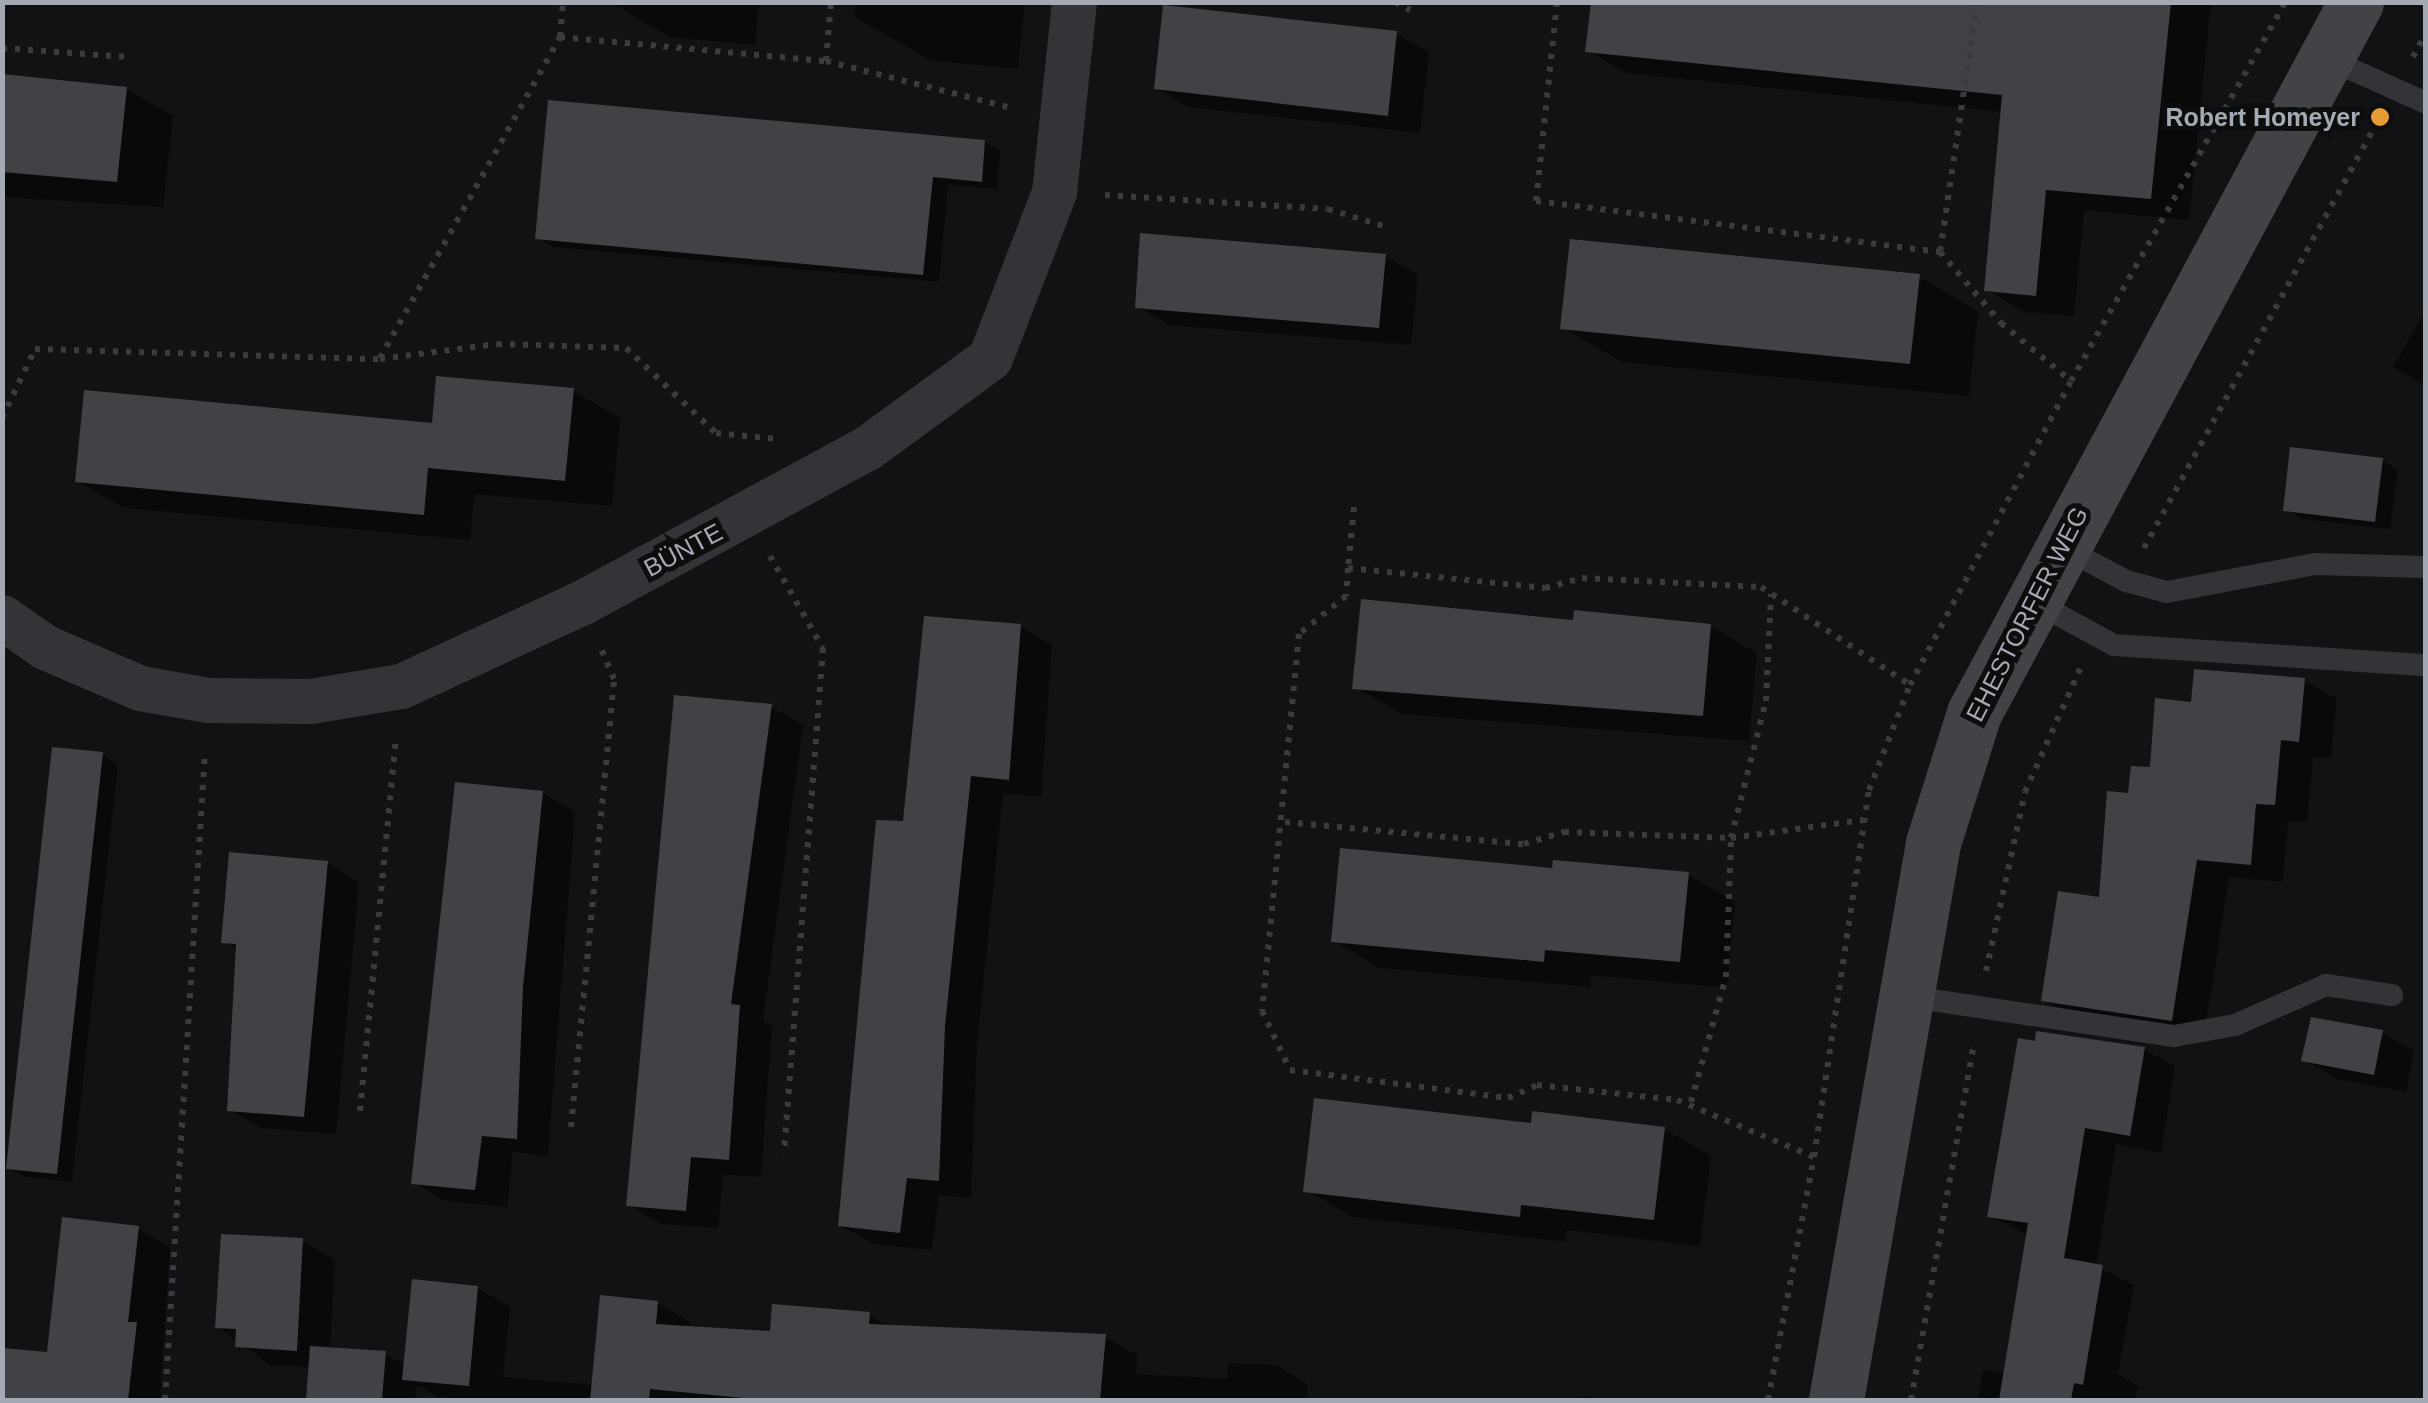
<!DOCTYPE html>
<meta charset="utf-8">
<style>
body{margin:0}
#map{position:relative;width:2428px;height:1403px;overflow:hidden;background:#111213;font-family:Arial,sans-serif}
div>[style]{position:absolute}
.shadow>*{inset:0;background:#0007}
.building>*{inset:0;background:#404246}
.path>*{height:6px;margin-top:-3px;transform-origin:0;background:repeating-linear-gradient(90deg,#393b3f 0 5px,transparent 0 13px)}
.service>*{height:22px;margin:-11px;padding:0 11px;transform-origin:11px;border-radius:11px;background:#333438}
.minor>*{height:45px;margin:-22.5px;padding:0 22.5px;transform-origin:22.5px;border-radius:22.5px;background:#333438}
.secondary>*{height:55px;margin:-27.5px;padding:0 27.5px;transform-origin:27.5px;border-radius:27.5px;background:#414347}
.dots>*{width:28px;height:28px;translate:-50% -50%;box-sizing:border-box;border:5px solid #0d0d0e;border-radius:50%}
span{translate:-50% -50%;white-space:nowrap;text-align:center;line-height:1.15;-webkit-text-stroke:10px #0d0d0e;paint-order:stroke}
.poi-label{font-size:25px;color:#a4aab3;font-weight:700}
.right{translate:-100% -50%;text-align:right}
.street-label{font-size:25px;color:#a4aab3}
.frame{position:absolute;inset:0;border:5px solid #a4aab3;pointer-events:none}
</style>
<div id="map">
<div class="shadow">
<i style="clip-path:polygon(610px 2px,759px 2px,755px 45px,670px 37px)"></i>
<i style="clip-path:polygon(856px 2px,1025px 2px,1018px 69px,930px 60px,854px 17px)"></i>
<i style="clip-path:polygon(2121px 2px,2211px 2px,2189px 220px,2084px 210px,2074px 316px,2025px 312px,1987px 290px,2003px 112px,1626px 73px,1588px 50px)"></i>
<i style="clip-path:polygon(1396px 34px,1429px 52px,1420px 133px,1189px 107px,1156px 88px)"></i>
<i style="clip-path:polygon(2px 76px,126px 89px,173px 116px,163px 207px,2px 197px)"></i>
<i style="clip-path:polygon(984px 142px,1000px 151px,997px 189px,948px 185px,939px 282px,553px 247px,537px 238px)"></i>
<i style="clip-path:polygon(1385px 256px,1418px 275px,1411px 345px,1170px 325px,1138px 307px)"></i>
<i style="clip-path:polygon(1919px 277px,1978px 311px,1969px 396px,1622px 362px,1563px 328px)"></i>
<i style="clip-path:polygon(2426px 310px,2426px 386px,2393px 367px)"></i>
<i style="clip-path:polygon(573px 391px,620px 418px,612px 506px,474px 494px,470px 540px,124px 508px,78px 481px,434px 426px)"></i>
<i style="clip-path:polygon(2382px 460px,2398px 470px,2390px 529px,2302px 519px,2286px 510px)"></i>
<i style="clip-path:polygon(1710px 626px,1757px 653px,1749px 741px,1402px 714px,1355px 687px)"></i>
<i style="clip-path:polygon(1020px 627px,1052px 645px,1041px 797px,1003px 793px,977px 1045px,971px 1198px,939px 1195px,932px 1250px,873px 1244px,840px 1225px,906px 824px)"></i>
<i style="clip-path:polygon(2305px 681px,2337px 699px,2331px 758px,2313px 757px,2307px 822px,2288px 821px,2283px 882px,2229px 877px,2204px 1037px,2076px 1018px,2044px 1000px,2101px 900px,2130px 796px,2194px 704px)"></i>
<i style="clip-path:polygon(771px 707px,803px 725px,763px 1021px,772px 1026px,761px 1177px,723px 1174px,718px 1228px,661px 1224px,629px 1205px)"></i>
<i style="clip-path:polygon(102px 755px,118px 764px,72px 1182px,25px 1177px,9px 1168px)"></i>
<i style="clip-path:polygon(543px 793px,575px 812px,548px 1156px,513px 1152px,507px 1207px,446px 1201px,414px 1183px)"></i>
<i style="clip-path:polygon(327px 863px,359px 882px,336px 1134px,262px 1128px,230px 1110px,238px 950px,223px 941px)"></i>
<i style="clip-path:polygon(1554px 871px,1688px 875px,1735px 902px,1727px 988px,1591px 975px,1590px 987px,1380px 968px,1334px 941px)"></i>
<i style="clip-path:polygon(2382px 1033px,2414px 1051px,2406px 1092px,2337px 1079px,2304px 1060px)"></i>
<i style="clip-path:polygon(2144px 1049px,2175px 1067px,2161px 1153px,2116px 1144px,2096px 1266px,2134px 1285px,2118px 1374px,2138px 1386px,2136px 1400px,1978px 1400px,1983px 1370px,2006px 1374px,2028px 1235px,1990px 1216px)"></i>
<i style="clip-path:polygon(1533px 1126px,1664px 1129px,1711px 1156px,1700px 1246px,1567px 1230px,1566px 1242px,1353px 1217px,1306px 1190px)"></i>
<i style="clip-path:polygon(138px 1229px,170px 1247px,160px 1400px,2px 1400px,2px 1351px,49px 1355px)"></i>
<i style="clip-path:polygon(302px 1241px,335px 1260px,330px 1350px,385px 1354px,406px 1365px,478px 1288px,510px 1307px,503px 1377px,594px 1385px,658px 1303px,690px 1322px,689px 1328px,772px 1334px,869px 1315px,891px 1327px,1105px 1337px,1138px 1355px,1136px 1374px,1227px 1379px,1228px 1363px,1276px 1365px,1308px 1384px,1307px 1400px,471px 1400px,437px 1397px,417px 1385px,415px 1400px,308px 1400px,311px 1367px,270px 1365px,218px 1327px)"></i>
<i style="clip-path:polygon(1581px 1396px,1621px 1400px,1580px 1400px)"></i>
</div>
<div class="building">
<i style="clip-path:polygon(1591px 2px,2171px 2px,2151px 199px,2046px 190px,2036px 296px,1984px 291px,2002px 95px,1585px 52px)"></i>
<i style="clip-path:polygon(1163px 5px,1397px 31px,1388px 116px,1154px 89px)"></i>
<i style="clip-path:polygon(2px 74px,127px 87px,117px 182px,2px 172px)"></i>
<i style="clip-path:polygon(548px 100px,985px 140px,982px 182px,933px 177px,923px 275px,535px 239px)"></i>
<i style="clip-path:polygon(1140px 233px,1386px 254px,1379px 328px,1135px 308px)"></i>
<i style="clip-path:polygon(1570px 239px,1920px 274px,1910px 364px,1560px 329px)"></i>
<i style="clip-path:polygon(436px 376px,574px 388px,565px 481px,428px 468px,424px 515px,75px 482px,84px 390px,432px 423px)"></i>
<i style="clip-path:polygon(2290px 447px,2383px 458px,2375px 522px,2283px 511px)"></i>
<i style="clip-path:polygon(1361px 599px,1573px 620px,1574px 610px,1711px 624px,1703px 716px,1352px 689px)"></i>
<i style="clip-path:polygon(924px 616px,1021px 624px,1009px 780px,971px 776px,945px 1026px,939px 1181px,907px 1178px,900px 1233px,838px 1226px,876px 820px,903px 821px)"></i>
<i style="clip-path:polygon(2194px 669px,2305px 678px,2299px 742px,2281px 740px,2275px 805px,2256px 804px,2251px 865px,2197px 860px,2172px 1021px,2041px 1001px,2058px 891px,2099px 897px,2107px 791px,2128px 793px,2131px 766px,2150px 767px,2155px 698px,2191px 702px)"></i>
<i style="clip-path:polygon(674px 695px,772px 704px,731px 1004px,740px 1005px,729px 1160px,691px 1157px,686px 1211px,626px 1206px)"></i>
<i style="clip-path:polygon(52px 747px,103px 752px,57px 1174px,6px 1169px)"></i>
<i style="clip-path:polygon(455px 782px,543px 791px,523px 987px,517px 1139px,482px 1136px,475px 1190px,411px 1184px)"></i>
<i style="clip-path:polygon(1340px 848px,1552px 868px,1553px 860px,1689px 872px,1680px 962px,1545px 950px,1544px 962px,1331px 942px)"></i>
<i style="clip-path:polygon(229px 852px,328px 861px,304px 1117px,227px 1111px,236px 944px,221px 943px)"></i>
<i style="clip-path:polygon(2311px 1017px,2383px 1030px,2374px 1075px,2301px 1061px)"></i>
<i style="clip-path:polygon(2036px 1031px,2145px 1047px,2130px 1136px,2085px 1128px,2064px 1258px,2103px 1265px,2083px 1385px,2074px 1383px,2071px 1400px,1999px 1400px,2028px 1223px,1987px 1217px,2018px 1038px,2035px 1041px)"></i>
<i style="clip-path:polygon(1314px 1098px,1531px 1123px,1532px 1111px,1665px 1127px,1654px 1220px,1521px 1205px,1520px 1217px,1303px 1192px)"></i>
<i style="clip-path:polygon(62px 1217px,139px 1226px,128px 1322px,137px 1322px,128px 1400px,2px 1400px,2px 1348px,47px 1352px)"></i>
<i style="clip-path:polygon(221px 1234px,303px 1238px,297px 1351px,235px 1347px,236px 1329px,215px 1328px)"></i>
<i style="clip-path:polygon(412px 1279px,478px 1286px,469px 1386px,402px 1380px)"></i>
<i style="clip-path:polygon(600px 1295px,658px 1301px,656px 1324px,770px 1331px,772px 1304px,870px 1312px,869px 1324px,1106px 1334px,1100px 1400px,764px 1400px,650px 1389px,649px 1400px,590px 1400px)"></i>
<i style="clip-path:polygon(310px 1346px,386px 1351px,382px 1400px,306px 1400px)"></i>
</div>
<div class="path">
<i style="left:1395px;top:2px;width:17px;rotate:28deg"></i>
<i style="left:1557px;top:2px;width:200px;rotate:96deg"></i>
<i style="left:1536px;top:201px;width:407px;rotate:7.2deg"></i>
<i style="left:1977px;top:2px;width:253px;rotate:98.4deg"></i>
<i style="left:1940px;top:252px;width:94px;rotate:49.3deg"></i>
<i style="left:2001px;top:323px;width:91px;rotate:39.6deg"></i>
<i style="left:560px;top:37px;width:267px;rotate:5.2deg"></i>
<i style="left:826px;top:61px;width:192px;rotate:14.2deg"></i>
<i style="left:2px;top:48px;width:125px;rotate:4.1deg"></i>
<i style="left:2413px;top:57px;width:27px;rotate:-62deg"></i>
<i style="left:826px;top:61px;width:59px;rotate:-85.2deg"></i>
<i style="left:1105px;top:195px;width:223px;rotate:3.6deg"></i>
<i style="left:1328px;top:209px;width:65px;rotate:17deg"></i>
<i style="left:380px;top:358px;width:368px;rotate:-60.7deg"></i>
<i style="left:560px;top:37px;width:35px;rotate:-85deg"></i>
<i style="left:2px;top:418px;width:76px;rotate:-64.4deg"></i>
<i style="left:35px;top:349px;width:345px;rotate:1.7deg"></i>
<i style="left:380px;top:359px;width:118px;rotate:-7.3deg"></i>
<i style="left:497px;top:344px;width:129px;rotate:1.8deg"></i>
<i style="left:626px;top:348px;width:124px;rotate:43.4deg"></i>
<i style="left:716px;top:433px;width:61px;rotate:5.6deg"></i>
<i style="left:1354px;top:507px;width:61px;rotate:95.6deg"></i>
<i style="left:1348px;top:568px;width:198px;rotate:5.8deg"></i>
<i style="left:1545px;top:588px;width:38px;rotate:-15deg"></i>
<i style="left:1582px;top:578px;width:179px;rotate:2.9deg"></i>
<i style="left:1761px;top:587px;width:178px;rotate:33.3deg"></i>
<i style="left:2144px;top:548px;width:488px;rotate:-61.3deg"></i>
<i style="left:770px;top:556px;width:106px;rotate:60.1deg"></i>
<i style="left:823px;top:648px;width:507px;rotate:94.42deg"></i>
<i style="left:1348px;top:568px;width:28px;rotate:94deg"></i>
<i style="left:1346px;top:596px;width:60px;rotate:141deg"></i>
<i style="left:1299px;top:634px;width:379px;rotate:95.6deg"></i>
<i style="left:1262px;top:1011px;width:65px;rotate:64.6deg"></i>
<i style="left:1290px;top:1070px;width:220px;rotate:7.3deg"></i>
<i style="left:1508px;top:1098px;width:32px;rotate:-24deg"></i>
<i style="left:1537px;top:1085px;width:141px;rotate:6.1deg"></i>
<i style="left:1677px;top:1100px;width:148px;rotate:22.6deg"></i>
<i style="left:1285px;top:822px;width:240px;rotate:5.3deg"></i>
<i style="left:1524px;top:844px;width:42px;rotate:-16.7deg"></i>
<i style="left:1564px;top:832px;width:167px;rotate:2.1deg"></i>
<i style="left:1731px;top:838px;width:133px;rotate:-7.8deg"></i>
<i style="left:1986px;top:971px;width:183px;rotate:-77.7deg"></i>
<i style="left:2025px;top:792px;width:135px;rotate:-65.9deg"></i>
<i style="left:1691px;top:1102px;width:130px;rotate:-74.4deg"></i>
<i style="left:1726px;top:977px;width:139px;rotate:-87.9deg"></i>
<i style="left:1731px;top:838px;width:141px;rotate:-75.7deg"></i>
<i style="left:1766px;top:701px;width:107px;rotate:-87.3deg"></i>
<i style="left:360px;top:1111px;width:376px;rotate:-84.5deg"></i>
<i style="left:571px;top:1127px;width:450px;rotate:-84.5deg"></i>
<i style="left:614px;top:679px;width:36px;rotate:-113deg"></i>
<i style="left:165px;top:1400px;width:650px;rotate:-86.47deg"></i>
<i style="left:1768px;top:1400px;width:247px;rotate:-79.3deg"></i>
<i style="left:1814px;top:1157px;width:371px;rotate:-81.5deg"></i>
<i style="left:1869px;top:790px;width:113px;rotate:-68.7deg"></i>
<i style="left:1910px;top:685px;width:344px;rotate:-62.1deg"></i>
<i style="left:2071px;top:381px;width:435px;rotate:-60.5deg"></i>
<i style="left:1911px;top:1400px;width:364px;rotate:-80deg"></i>
</div>
<div class="service">
<i style="left:2326px;top:58px;width:110px;rotate:24.2deg"></i>
<i style="left:2062px;top:547px;width:72px;rotate:28deg"></i>
<i style="left:2126px;top:581px;width:42px;rotate:15deg"></i>
<i style="left:2167px;top:592px;width:151px;rotate:-10.7deg"></i>
<i style="left:2315px;top:564px;width:111px;rotate:1.5deg"></i>
<i style="left:2031px;top:600px;width:94px;rotate:28.5deg"></i>
<i style="left:2114px;top:645px;width:313px;rotate:3.7deg"></i>
<i style="left:1905px;top:996px;width:272px;rotate:8.5deg"></i>
<i style="left:2174px;top:1036px;width:62px;rotate:-10.2deg"></i>
<i style="left:2235px;top:1025px;width:99px;rotate:-23.7deg"></i>
<i style="left:2326px;top:985px;width:67px;rotate:8.6deg"></i>
</div>
<div class="minor">
<i style="left:2px;top:617px;width:52px;rotate:34.9deg"></i>
<i style="left:45px;top:647px;width:103px;rotate:23.3deg"></i>
<i style="left:140px;top:688px;width:69px;rotate:10deg"></i>
<i style="left:208px;top:700px;width:102px;rotate:0.6deg"></i>
<i style="left:310px;top:701px;width:92px;rotate:-9.4deg"></i>
<i style="left:401px;top:686px;width:198px;rotate:-24.8deg"></i>
<i style="left:581px;top:603px;width:325px;rotate:-28.5deg"></i>
<i style="left:867px;top:448px;width:152px;rotate:-36.2deg"></i>
<i style="left:990px;top:358px;width:178px;rotate:-68.9deg"></i>
<i style="left:1054px;top:192px;width:191px;rotate:-84deg"></i>
</div>
<div class="secondary">
<i style="left:1836px;top:1400px;width:565px;rotate:-80.12deg"></i>
<i style="left:1933px;top:843px;width:136px;rotate:-72.5deg"></i>
<i style="left:1974px;top:713px;width:807px;rotate:-61.75deg"></i>
</div>
<div class="dots">
<i style="left:2380px;top:117px;background:#e79b36"></i>
</div>
<div class="poi-label">
<span class="right" style="left:2360px;top:117px">Robert Homeyer</span>
</div>
<div class="street-label">
<span style="left:683px;top:550px;rotate:-28deg">BÜNTE</span>
<span style="left:2027px;top:614px;rotate:-63deg">EHESTORFER WEG</span>
</div>
<div class="frame"></div>
</div>
